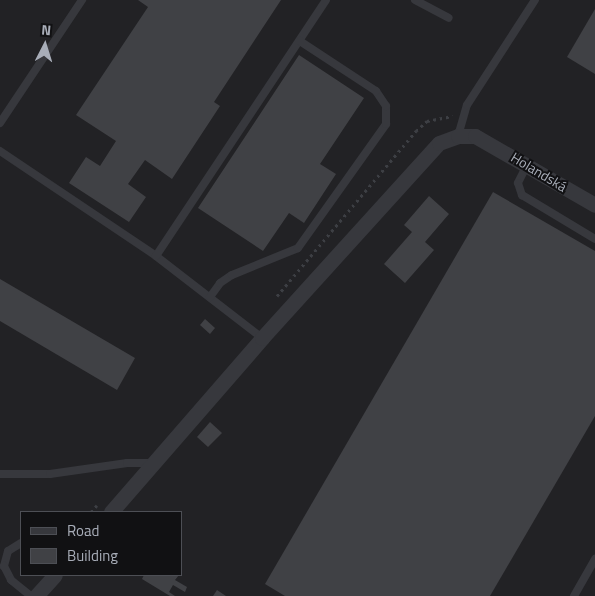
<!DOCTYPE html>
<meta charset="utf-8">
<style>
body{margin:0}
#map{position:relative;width:595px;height:596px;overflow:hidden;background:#161618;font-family:"Titillium Web",sans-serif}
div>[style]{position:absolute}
.built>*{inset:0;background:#222225}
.building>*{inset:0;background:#404145}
.path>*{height:3px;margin-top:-1.5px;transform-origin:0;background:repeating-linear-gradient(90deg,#3d3f44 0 2.5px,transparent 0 6.5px)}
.service>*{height:8px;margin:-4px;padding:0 4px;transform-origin:4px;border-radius:4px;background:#37383d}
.minor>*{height:15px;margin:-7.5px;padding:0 7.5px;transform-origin:7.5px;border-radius:7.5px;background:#37383d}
span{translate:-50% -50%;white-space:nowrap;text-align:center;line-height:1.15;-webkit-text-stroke:4px #111113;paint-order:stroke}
.street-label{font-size:14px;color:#a8adb8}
.legend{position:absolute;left:20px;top:511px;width:162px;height:65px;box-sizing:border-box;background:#111113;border:1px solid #4d4f55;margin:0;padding:6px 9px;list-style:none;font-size:15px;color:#a8adb8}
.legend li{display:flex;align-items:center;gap:10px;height:25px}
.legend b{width:25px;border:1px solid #4d4f55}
.north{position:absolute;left:20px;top:20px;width:50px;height:50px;-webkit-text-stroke:4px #111113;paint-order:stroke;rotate:5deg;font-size:14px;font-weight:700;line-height:20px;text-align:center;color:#a8adb8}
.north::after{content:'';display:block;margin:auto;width:18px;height:22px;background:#a8adb8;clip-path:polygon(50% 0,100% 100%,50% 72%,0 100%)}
</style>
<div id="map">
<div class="built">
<i style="clip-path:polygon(evenodd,0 0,595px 0,595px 596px,0 596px,0 0,21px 512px,181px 512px,181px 575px,21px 575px,21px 512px)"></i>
</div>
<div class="building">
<i style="clip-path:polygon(138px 0,281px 0,214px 102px,220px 106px,172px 179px,145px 160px,128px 184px,146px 197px,129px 222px,69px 183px,86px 157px,100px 166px,116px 141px,76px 115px,148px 7px)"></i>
<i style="clip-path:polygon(595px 9px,595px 74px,567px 57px)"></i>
<i style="clip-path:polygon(299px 55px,364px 98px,320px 164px,336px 174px,304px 223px,289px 213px,263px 251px,198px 208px)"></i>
<i style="clip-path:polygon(493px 192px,595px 251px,595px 416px,490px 596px,285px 596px,265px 584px)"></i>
<i style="clip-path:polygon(429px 196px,449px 214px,425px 242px,434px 250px,405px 283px,384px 264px,412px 232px,404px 225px)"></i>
<i style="clip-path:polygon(0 279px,135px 358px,117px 390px,0 321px)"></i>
<i style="clip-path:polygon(205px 319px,215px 328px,210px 334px,200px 325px)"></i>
<i style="clip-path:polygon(210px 422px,222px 433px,208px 447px,197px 437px)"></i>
<i style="clip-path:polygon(144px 575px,179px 575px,175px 580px,187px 587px,185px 592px,173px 585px,169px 592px,175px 596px,170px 596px,142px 579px)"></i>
<i style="clip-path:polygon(217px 590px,226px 596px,213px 596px)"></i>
</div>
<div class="path">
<i style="left:277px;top:296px;width:216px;rotate:-49.9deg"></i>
<i style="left:416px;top:131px;width:15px;rotate:-42deg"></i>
<i style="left:427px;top:121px;width:26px;rotate:-11deg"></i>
<i style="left:91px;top:512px;width:9px;rotate:-49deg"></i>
</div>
<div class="service">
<i style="left:415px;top:0;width:38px;rotate:28deg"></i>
<i style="left:0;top:123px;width:148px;rotate:-56.3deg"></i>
<i style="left:458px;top:136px;width:32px;rotate:-74deg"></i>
<i style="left:467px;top:105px;width:125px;rotate:-57.1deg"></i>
<i style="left:0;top:151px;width:188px;rotate:33.9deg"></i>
<i style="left:156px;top:256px;width:134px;rotate:37.7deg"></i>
<i style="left:527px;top:165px;width:20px;rotate:117deg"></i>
<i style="left:518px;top:183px;width:13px;rotate:72deg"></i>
<i style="left:522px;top:195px;width:85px;rotate:31.1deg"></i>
<i style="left:156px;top:256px;width:307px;rotate:-56.4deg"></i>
<i style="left:210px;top:297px;width:17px;rotate:-54deg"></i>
<i style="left:220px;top:283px;width:14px;rotate:-34deg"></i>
<i style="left:232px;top:275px;width:71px;rotate:-22.2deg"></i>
<i style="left:298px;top:248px;width:152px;rotate:-54.6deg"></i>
<i style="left:386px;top:124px;width:18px;rotate:-90deg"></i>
<i style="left:386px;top:106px;width:18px;rotate:-124deg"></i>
<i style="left:376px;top:91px;width:91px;rotate:-146.7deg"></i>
<i style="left:0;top:474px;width:50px"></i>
<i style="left:50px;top:474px;width:78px;rotate:-8.1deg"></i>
<i style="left:127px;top:463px;width:24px"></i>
<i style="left:21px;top:543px;width:15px;rotate:148deg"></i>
<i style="left:8px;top:551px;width:16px;rotate:105deg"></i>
<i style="left:4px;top:566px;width:16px;rotate:63deg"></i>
<i style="left:11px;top:580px;width:26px;rotate:39deg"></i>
<i style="left:574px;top:596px;width:43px;rotate:-60.4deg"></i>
</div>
<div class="minor">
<i style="left:111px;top:512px;width:230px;rotate:-49deg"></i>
<i style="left:262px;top:338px;width:263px;rotate:-47.8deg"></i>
<i style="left:439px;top:143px;width:20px;rotate:-20deg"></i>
<i style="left:458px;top:136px;width:17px"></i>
<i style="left:475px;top:136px;width:138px;rotate:29.9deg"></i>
<i style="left:36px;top:596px;width:28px;rotate:-48deg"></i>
</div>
<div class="street-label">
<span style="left:539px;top:172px;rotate:31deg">Holandská</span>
</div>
<ul class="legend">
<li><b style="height:6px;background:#37383d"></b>Road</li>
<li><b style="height:14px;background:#404145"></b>Building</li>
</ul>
<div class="north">N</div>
</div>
